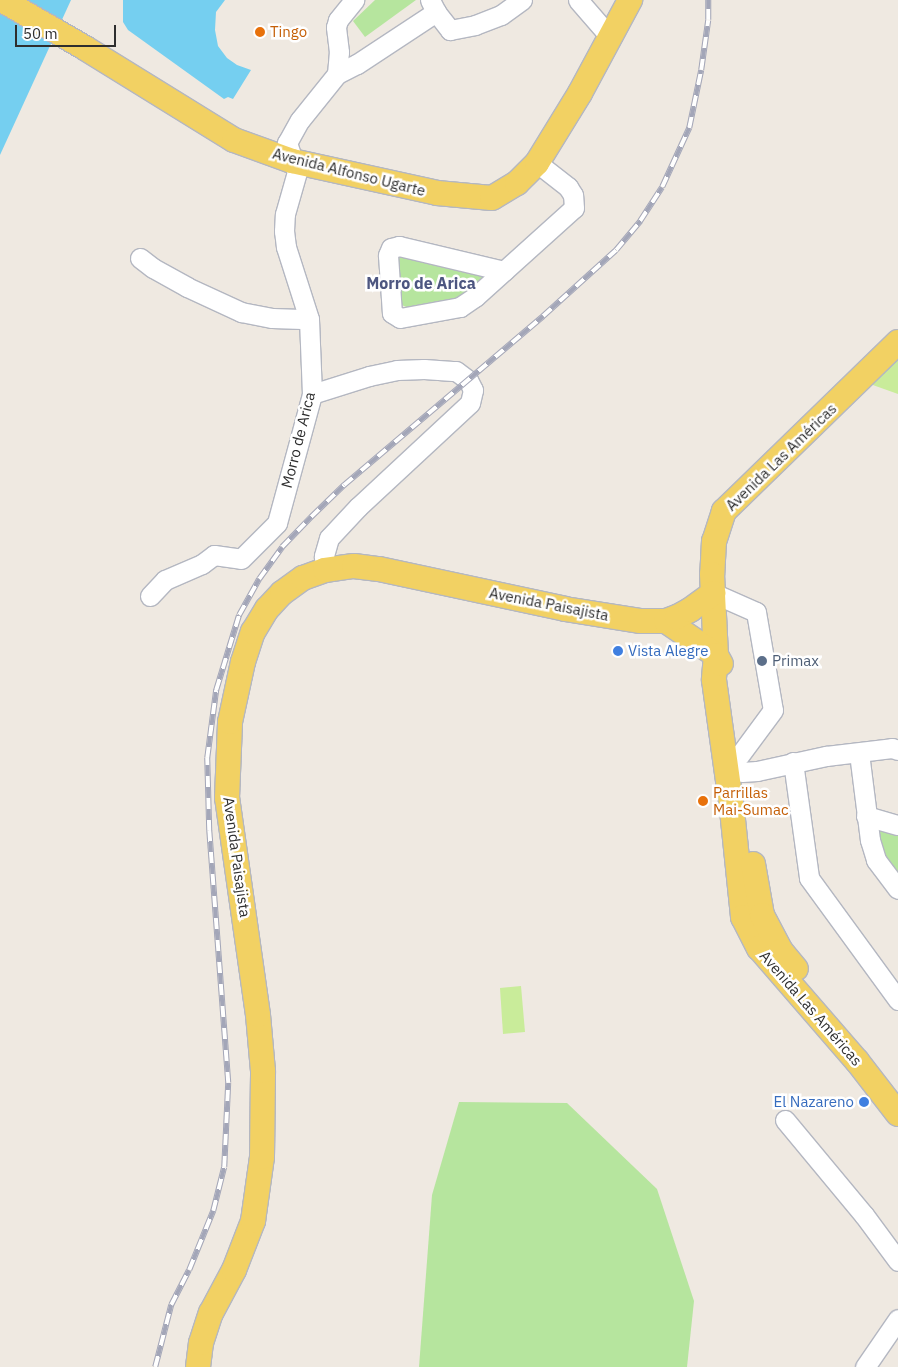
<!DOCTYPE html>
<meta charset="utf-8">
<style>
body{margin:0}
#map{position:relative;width:898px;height:1367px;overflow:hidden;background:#efe9e1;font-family:"IBM Plex Sans",sans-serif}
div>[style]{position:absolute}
.green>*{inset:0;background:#b6e59e}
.pitch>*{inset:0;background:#c9ec9a}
.water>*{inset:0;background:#75cff0}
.roads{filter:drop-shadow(1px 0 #b4b7c1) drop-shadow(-1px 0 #b4b7c1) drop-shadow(0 1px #b4b7c1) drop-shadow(0 -1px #b4b7c1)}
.minor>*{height:19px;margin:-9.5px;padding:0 9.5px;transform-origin:9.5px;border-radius:9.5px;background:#fff}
.major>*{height:24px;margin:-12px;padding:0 12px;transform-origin:12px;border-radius:12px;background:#f2d163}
.rail>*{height:5.5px;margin-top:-2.75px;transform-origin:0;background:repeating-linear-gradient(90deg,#fff 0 11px,#a3a6b8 0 22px);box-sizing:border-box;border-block:1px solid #a3a6b8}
.dots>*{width:14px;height:14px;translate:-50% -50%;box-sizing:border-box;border:2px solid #fff;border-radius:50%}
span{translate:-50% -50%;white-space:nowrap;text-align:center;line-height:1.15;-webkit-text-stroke:5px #fff;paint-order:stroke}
.food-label{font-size:15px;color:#c56008}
.left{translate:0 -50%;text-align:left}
.street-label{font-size:15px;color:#2e2e2e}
.shop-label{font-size:15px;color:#366cbe}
.right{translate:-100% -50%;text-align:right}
.service-label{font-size:15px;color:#4e5e75}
.neighbourhood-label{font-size:16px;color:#4d5680;font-weight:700}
.scale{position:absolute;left:15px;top:25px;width:101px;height:22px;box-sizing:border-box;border:2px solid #2e2e2e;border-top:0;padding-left:6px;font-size:15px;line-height:18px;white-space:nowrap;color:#2e2e2e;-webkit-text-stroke:4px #fff;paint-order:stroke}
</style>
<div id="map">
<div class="green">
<i style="clip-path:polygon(375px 0,416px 0,365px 37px,353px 21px)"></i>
<i style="clip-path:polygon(405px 255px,489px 272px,461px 301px,411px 309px,397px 303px,394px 266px,398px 259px)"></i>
<i style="clip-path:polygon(873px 821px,898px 827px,898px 874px,881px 853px)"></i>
<i style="clip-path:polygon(459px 1102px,567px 1103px,657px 1189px,694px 1301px,687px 1367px,419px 1367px,432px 1195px)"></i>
</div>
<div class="pitch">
<i style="clip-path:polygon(898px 357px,898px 394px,870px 384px)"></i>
<i style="clip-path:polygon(521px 986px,525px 1032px,503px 1034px,500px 988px)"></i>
</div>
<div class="water">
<i style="clip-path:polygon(0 0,71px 0,0 155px)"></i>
<i style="clip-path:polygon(123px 0,225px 0,216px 12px,215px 30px,218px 46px,227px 58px,237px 65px,251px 70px,233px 99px,228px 97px,224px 99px,128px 30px,123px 22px)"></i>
</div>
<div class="roads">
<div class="minor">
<i style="left:430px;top:0;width:13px;rotate:63deg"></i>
<i style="left:436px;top:12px;width:23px;rotate:52deg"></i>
<i style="left:450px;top:30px;width:25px;rotate:-11deg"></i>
<i style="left:475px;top:25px;width:28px;rotate:-21deg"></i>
<i style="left:501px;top:15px;width:26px;rotate:-36deg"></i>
<i style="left:578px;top:0;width:50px;rotate:49deg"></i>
<i style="left:337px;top:74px;width:22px;rotate:-85deg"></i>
<i style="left:339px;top:52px;width:25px;rotate:-97deg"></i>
<i style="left:336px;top:27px;width:7px;rotate:-74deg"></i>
<i style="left:338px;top:20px;width:26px;rotate:-51deg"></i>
<i style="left:140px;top:258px;width:16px;rotate:38deg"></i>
<i style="left:153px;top:268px;width:39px;rotate:29deg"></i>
<i style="left:187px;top:287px;width:60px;rotate:24.8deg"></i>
<i style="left:241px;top:312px;width:32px;rotate:11deg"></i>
<i style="left:272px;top:318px;width:37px;rotate:2deg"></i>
<i style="left:504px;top:271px;width:108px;rotate:-166.6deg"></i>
<i style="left:399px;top:246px;width:8px;rotate:166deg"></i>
<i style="left:391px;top:248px;width:8px;rotate:113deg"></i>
<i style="left:388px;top:255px;width:58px;rotate:86.1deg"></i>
<i style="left:392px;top:313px;width:9px;rotate:32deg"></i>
<i style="left:400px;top:318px;width:61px;rotate:-10.4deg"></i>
<i style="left:460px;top:307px;width:18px;rotate:-34deg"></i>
<i style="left:475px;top:297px;width:133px;rotate:-42deg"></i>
<i style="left:574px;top:208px;width:13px;rotate:-94deg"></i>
<i style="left:573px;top:195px;width:9px;rotate:-122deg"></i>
<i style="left:568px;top:187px;width:39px;rotate:-142deg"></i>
<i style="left:312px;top:394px;width:60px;rotate:-17.5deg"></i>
<i style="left:369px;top:376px;width:29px;rotate:-12deg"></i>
<i style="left:397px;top:370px;width:27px;rotate:-2deg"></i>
<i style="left:424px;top:369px;width:32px;rotate:4deg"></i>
<i style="left:456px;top:371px;width:15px;rotate:37deg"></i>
<i style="left:468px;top:380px;width:11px;rotate:63deg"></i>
<i style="left:473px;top:390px;width:13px;rotate:103deg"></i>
<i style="left:470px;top:403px;width:153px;rotate:137.1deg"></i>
<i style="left:358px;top:507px;width:42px;rotate:133.1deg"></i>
<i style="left:329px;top:538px;width:19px;rotate:106deg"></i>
<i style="left:324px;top:556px;width:14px;rotate:86deg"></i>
<i style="left:713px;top:593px;width:47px;rotate:23.8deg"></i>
<i style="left:756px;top:612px;width:99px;rotate:80.2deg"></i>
<i style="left:773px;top:710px;width:57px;rotate:126.5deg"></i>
<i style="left:150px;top:596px;width:22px;rotate:-47deg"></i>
<i style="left:165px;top:580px;width:40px;rotate:-23.4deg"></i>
<i style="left:202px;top:564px;width:15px;rotate:-37deg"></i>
<i style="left:214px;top:555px;width:27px;rotate:8deg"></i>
<i style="left:241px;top:559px;width:51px;rotate:-45deg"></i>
<i style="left:277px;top:523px;width:134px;rotate:-74.8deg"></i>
<i style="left:312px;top:394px;width:75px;rotate:-92.3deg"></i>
<i style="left:309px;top:319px;width:76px;rotate:-107.7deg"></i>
<i style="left:286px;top:247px;width:16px;rotate:-97deg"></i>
<i style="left:284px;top:231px;width:17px;rotate:-87deg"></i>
<i style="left:285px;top:214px;width:44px;rotate:-74.1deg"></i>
<i style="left:297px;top:172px;width:31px;rotate:-109deg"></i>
<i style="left:287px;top:143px;width:26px;rotate:-61deg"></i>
<i style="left:300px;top:120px;width:59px;rotate:-51.2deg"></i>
<i style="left:337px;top:74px;width:22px;rotate:-27deg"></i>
<i style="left:357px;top:64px;width:95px;rotate:-33.4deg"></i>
<i style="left:859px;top:753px;width:88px;rotate:82.8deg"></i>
<i style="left:870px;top:840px;width:21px;rotate:73deg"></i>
<i style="left:876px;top:860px;width:36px;rotate:53deg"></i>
<i style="left:793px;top:762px;width:117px;rotate:82.1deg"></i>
<i style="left:809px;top:878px;width:151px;rotate:53.9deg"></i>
<i style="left:742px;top:772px;width:15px;rotate:-4deg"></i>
<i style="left:757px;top:771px;width:71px;rotate:-12.3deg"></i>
<i style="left:826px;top:756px;width:66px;rotate:-6.9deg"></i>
<i style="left:892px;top:748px;width:6px;rotate:18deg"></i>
<i style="left:866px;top:816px;width:33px;rotate:16deg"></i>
<i style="left:785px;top:1120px;width:124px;rotate:50.3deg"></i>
<i style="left:864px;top:1215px;width:57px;rotate:53.5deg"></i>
<i style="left:865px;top:1367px;width:58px;rotate:-55.5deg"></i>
</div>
<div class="major">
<i style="left:2px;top:0;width:96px;rotate:30deg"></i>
<i style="left:85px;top:48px;width:175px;rotate:31.7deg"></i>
<i style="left:234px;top:140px;width:62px;rotate:19.9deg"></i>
<i style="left:292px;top:161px;width:148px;rotate:12.4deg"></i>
<i style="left:437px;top:193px;width:55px;rotate:5.2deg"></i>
<i style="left:492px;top:198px;width:29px;rotate:-31deg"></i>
<i style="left:517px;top:183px;width:28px;rotate:-45deg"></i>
<i style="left:537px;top:163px;width:82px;rotate:-58.4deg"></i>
<i style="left:580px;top:93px;width:106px;rotate:-61.7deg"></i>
<i style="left:898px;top:342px;width:243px;rotate:135.8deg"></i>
<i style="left:724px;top:511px;width:32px;rotate:108deg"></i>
<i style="left:714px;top:541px;width:33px;rotate:93deg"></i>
<i style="left:712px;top:574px;width:81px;rotate:87.2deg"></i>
<i style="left:716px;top:655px;width:25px;rotate:95deg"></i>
<i style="left:714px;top:680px;width:131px;rotate:82.1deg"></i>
<i style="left:732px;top:810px;width:108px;rotate:84.1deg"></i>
<i style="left:743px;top:917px;width:35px;rotate:63deg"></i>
<i style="left:759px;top:948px;width:150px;rotate:49.1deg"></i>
<i style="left:857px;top:1061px;width:67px;rotate:52.3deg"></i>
<i style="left:666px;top:621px;width:60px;rotate:34.2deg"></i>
<i style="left:716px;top:655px;width:10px;rotate:61deg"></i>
<i style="left:753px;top:864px;width:52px;rotate:80deg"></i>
<i style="left:762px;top:915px;width:41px;rotate:62.2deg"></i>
<i style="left:781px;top:951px;width:23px;rotate:50deg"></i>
<i style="left:198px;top:1367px;width:24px;rotate:-83deg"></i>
<i style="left:201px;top:1343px;width:32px;rotate:-72deg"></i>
<i style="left:211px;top:1313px;width:49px;rotate:-61.9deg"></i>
<i style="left:234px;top:1270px;width:53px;rotate:-68.8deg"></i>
<i style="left:253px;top:1221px;width:65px;rotate:-82deg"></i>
<i style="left:262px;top:1157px;width:86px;rotate:-89.3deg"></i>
<i style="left:263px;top:1071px;width:56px;rotate:-95.1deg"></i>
<i style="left:258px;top:1015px;width:219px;rotate:-98.1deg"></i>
<i style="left:227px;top:798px;width:76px;rotate:-87.7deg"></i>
<i style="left:230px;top:722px;width:61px;rotate:-77.8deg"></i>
<i style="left:243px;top:662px;width:32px;rotate:-72deg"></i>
<i style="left:253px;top:632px;width:27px;rotate:-59deg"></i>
<i style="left:267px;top:609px;width:22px;rotate:-47deg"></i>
<i style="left:282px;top:593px;width:26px;rotate:-36deg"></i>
<i style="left:303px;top:578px;width:23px;rotate:-20deg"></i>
<i style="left:325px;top:570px;width:29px;rotate:-8deg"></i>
<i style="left:354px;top:566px;width:25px;rotate:7deg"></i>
<i style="left:379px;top:569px;width:190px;rotate:12.1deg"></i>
<i style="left:565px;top:609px;width:77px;rotate:9deg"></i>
<i style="left:641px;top:621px;width:25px"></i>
<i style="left:666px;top:621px;width:12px;rotate:-20deg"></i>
<i style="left:677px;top:617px;width:15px;rotate:-28deg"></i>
<i style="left:690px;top:610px;width:29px;rotate:-36deg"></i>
</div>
</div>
<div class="rail">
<i style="left:155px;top:1367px;width:64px;rotate:-75.5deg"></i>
<i style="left:171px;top:1305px;width:39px;rotate:-63deg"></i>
<i style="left:189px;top:1270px;width:64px;rotate:-67.9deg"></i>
<i style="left:213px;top:1211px;width:45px;rotate:-76deg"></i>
<i style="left:224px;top:1167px;width:84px;rotate:-87.3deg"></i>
<i style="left:228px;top:1083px;width:253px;rotate:-94.3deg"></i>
<i style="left:209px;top:831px;width:73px;rotate:-91.6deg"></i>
<i style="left:207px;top:758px;width:69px;rotate:-82.5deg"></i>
<i style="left:216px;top:690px;width:78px;rotate:-73deg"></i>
<i style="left:239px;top:615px;width:41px;rotate:-60.9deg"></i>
<i style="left:259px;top:579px;width:39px;rotate:-54deg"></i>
<i style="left:282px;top:547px;width:42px;rotate:-46deg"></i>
<i style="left:311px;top:517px;width:46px;rotate:-44.1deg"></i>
<i style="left:344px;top:485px;width:261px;rotate:-40.3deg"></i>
<i style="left:543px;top:316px;width:98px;rotate:-42.1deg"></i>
<i style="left:616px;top:250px;width:38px;rotate:-50deg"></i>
<i style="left:640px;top:221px;width:40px;rotate:-57.1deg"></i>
<i style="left:662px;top:187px;width:65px;rotate:-65.4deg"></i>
<i style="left:689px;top:128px;width:59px;rotate:-78.3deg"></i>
<i style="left:701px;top:70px;width:50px;rotate:-82deg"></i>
<i style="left:708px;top:20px;width:20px;rotate:-90deg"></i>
</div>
<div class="dots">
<i style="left:260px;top:32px;background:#e8710a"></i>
<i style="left:618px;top:651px;background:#3f7fe0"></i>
<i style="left:762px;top:661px;background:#5c6f8a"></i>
<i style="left:703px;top:801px;background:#e8710a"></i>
<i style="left:864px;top:1102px;background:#3f7fe0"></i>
</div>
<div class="food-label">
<span class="left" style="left:270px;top:32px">Tingo</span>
<span class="left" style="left:713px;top:801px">Parrillas<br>Mai-Sumac</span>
</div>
<div class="street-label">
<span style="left:349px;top:172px;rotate:14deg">Avenida Alfonso Ugarte</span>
<span style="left:298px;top:440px;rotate:-76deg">Morro de Arica</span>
<span style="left:781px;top:457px;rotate:-44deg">Avenida Las Américas</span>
<span style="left:549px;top:604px;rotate:11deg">Avenida Paisajista</span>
<span style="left:237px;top:857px;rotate:82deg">Avenida Paisajista</span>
<span style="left:811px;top:1008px;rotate:49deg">Avenida Las Américas</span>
</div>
<div class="shop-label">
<span class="left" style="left:628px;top:651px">Vista Alegre</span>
<span class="right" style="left:854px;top:1102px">El Nazareno</span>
</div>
<div class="service-label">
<span class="left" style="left:772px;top:661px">Primax</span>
</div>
<div class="neighbourhood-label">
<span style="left:421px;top:283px">Morro de Arica</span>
</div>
<div class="scale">50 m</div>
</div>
